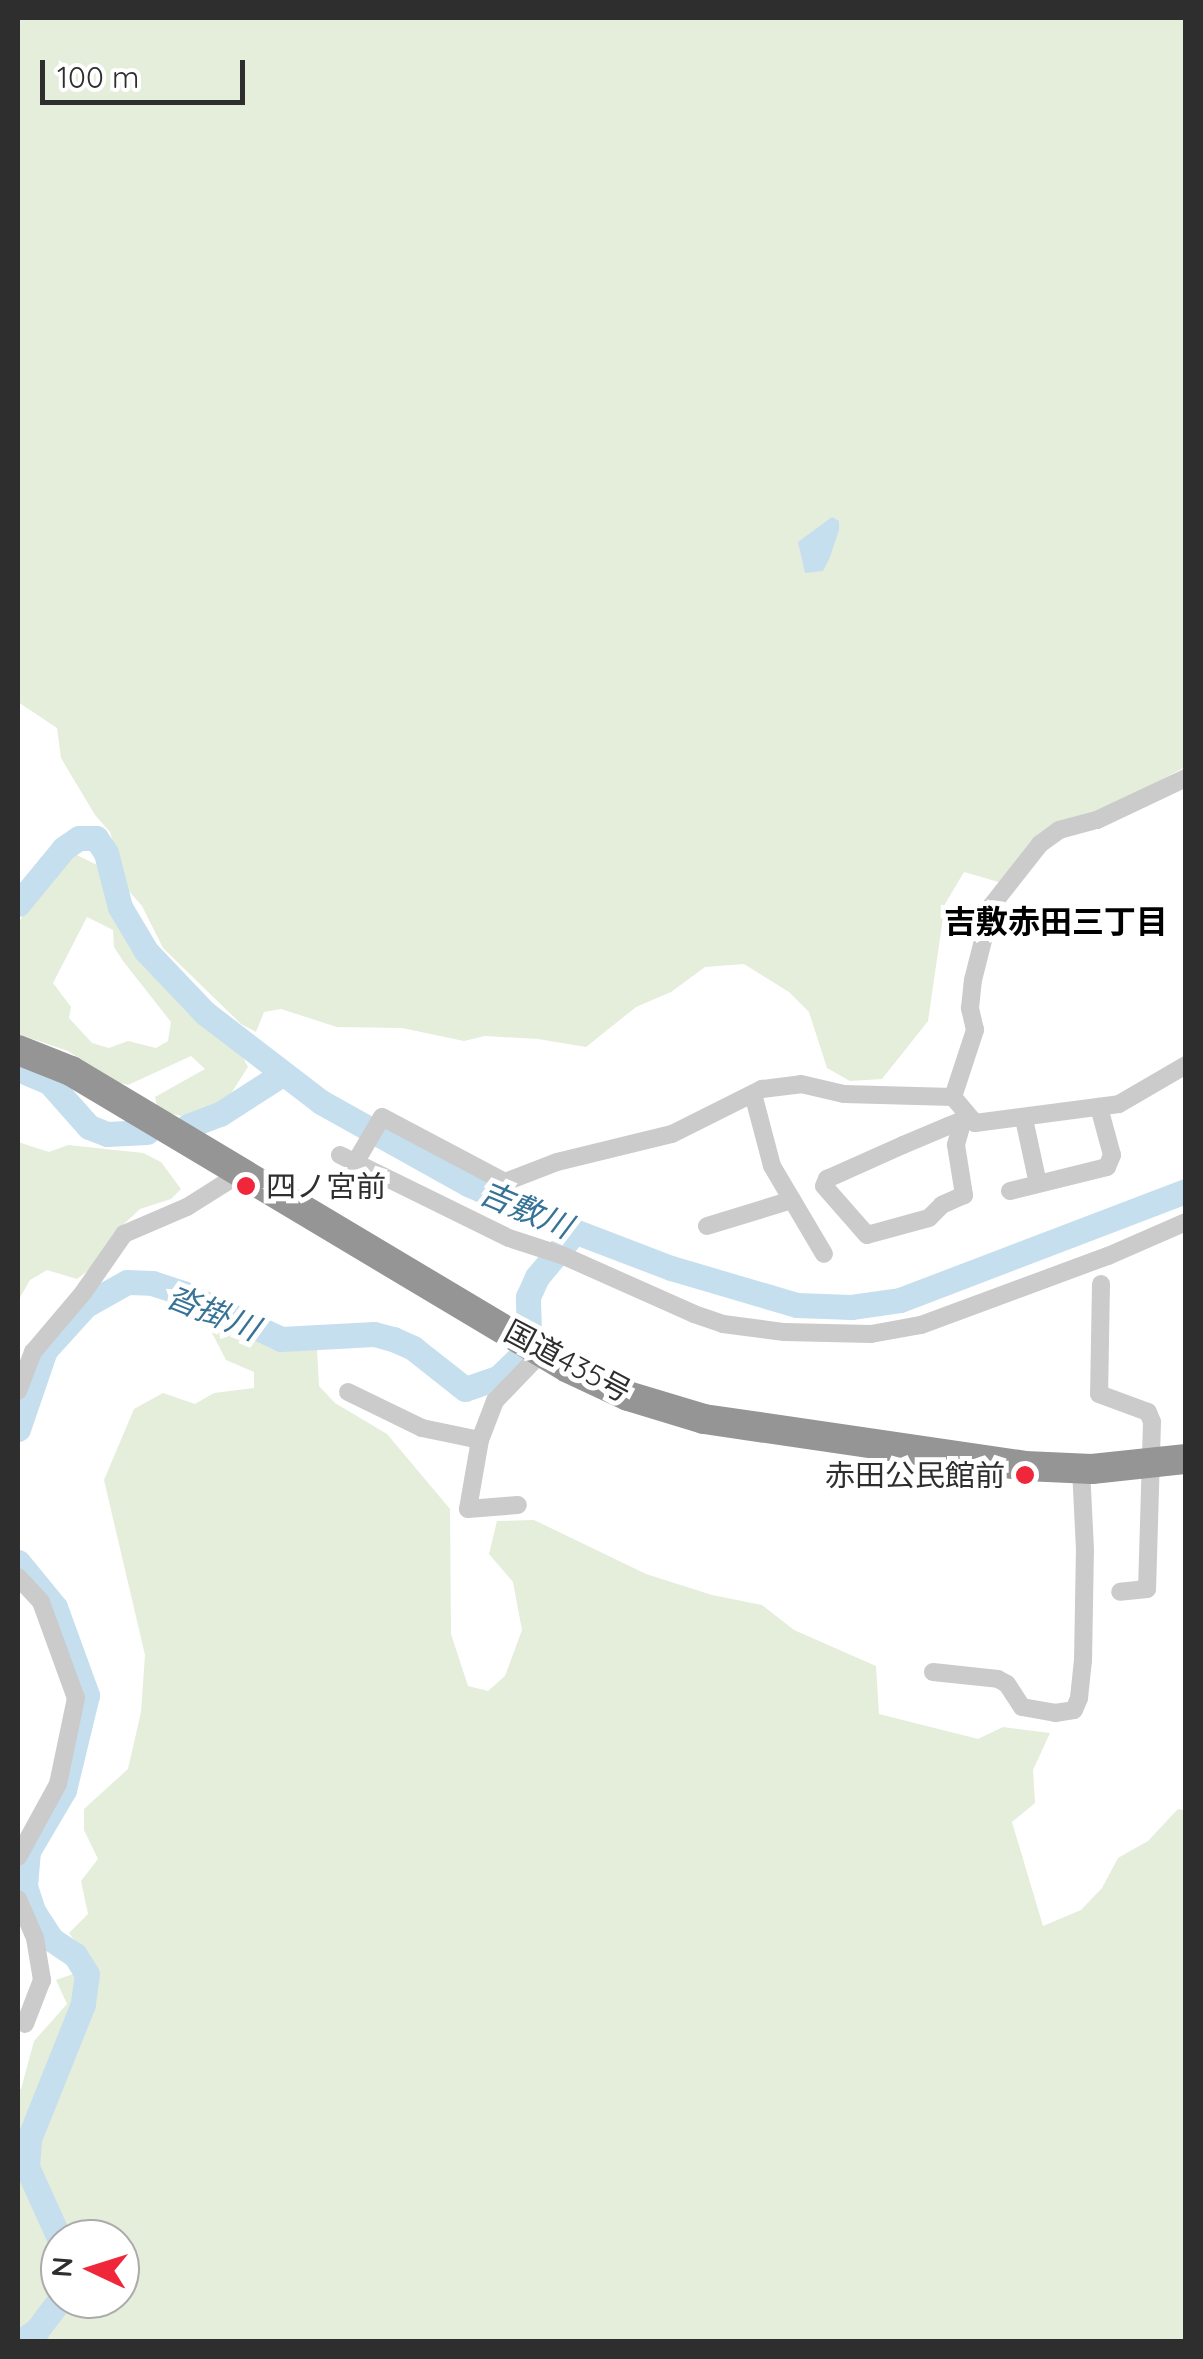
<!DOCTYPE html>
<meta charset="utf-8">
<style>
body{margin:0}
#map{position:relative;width:1203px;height:2359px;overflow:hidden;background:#fff;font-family:Quicksand,"Noto Sans JP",sans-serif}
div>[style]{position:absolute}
.green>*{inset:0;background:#e5eddb}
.water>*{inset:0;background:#c6dfee}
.river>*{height:25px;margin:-12.5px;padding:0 12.5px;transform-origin:12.5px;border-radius:12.5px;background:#c6dfee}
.street>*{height:18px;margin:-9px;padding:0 9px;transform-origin:9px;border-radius:9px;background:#cbcbcb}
.highway>*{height:30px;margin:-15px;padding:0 15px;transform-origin:15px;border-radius:15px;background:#959595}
.dots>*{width:28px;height:28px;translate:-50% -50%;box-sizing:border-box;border:5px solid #fff;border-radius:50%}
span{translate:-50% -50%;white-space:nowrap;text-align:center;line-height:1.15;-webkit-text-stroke:10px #fff;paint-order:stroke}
.poi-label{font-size:30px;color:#2e2e2e}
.left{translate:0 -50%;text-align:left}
.right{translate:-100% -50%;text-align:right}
.street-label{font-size:30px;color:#2e2e2e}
.neighbourhood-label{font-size:32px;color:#000;font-weight:700}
.water-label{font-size:32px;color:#377396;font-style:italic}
.frame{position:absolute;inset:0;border:20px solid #2e2e2e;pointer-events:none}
.north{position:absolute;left:40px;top:2219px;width:100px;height:100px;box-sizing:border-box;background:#fff;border:2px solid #ababab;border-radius:50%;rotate:274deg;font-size:28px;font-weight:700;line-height:40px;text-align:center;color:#2e2e2e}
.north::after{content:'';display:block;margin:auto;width:35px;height:45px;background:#f0263a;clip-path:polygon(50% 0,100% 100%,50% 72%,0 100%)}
.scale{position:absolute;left:40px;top:60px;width:205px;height:45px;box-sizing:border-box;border:5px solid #2e2e2e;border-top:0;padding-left:12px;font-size:30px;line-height:35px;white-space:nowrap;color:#2e2e2e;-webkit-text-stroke:8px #fff;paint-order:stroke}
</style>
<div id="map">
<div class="green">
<i style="clip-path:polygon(18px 18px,1185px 18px,1185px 767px,1098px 814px,1058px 825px,1002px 883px,964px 872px,945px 904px,928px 1021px,882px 1079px,850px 1081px,827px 1068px,809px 1012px,789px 992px,744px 964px,705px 967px,671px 992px,636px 1007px,586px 1047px,538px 1039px,485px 1036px,464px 1041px,402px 1028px,337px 1027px,281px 1009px,264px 1012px,256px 1032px,241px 1024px,163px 948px,142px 906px,128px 890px,110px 832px,95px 815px,61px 758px,57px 728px,18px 702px)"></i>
<i style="clip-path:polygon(evenodd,73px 853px,101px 867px,118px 921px,153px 971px,190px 1008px,234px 1040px,248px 1067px,230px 1095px,216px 1105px,181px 1116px,158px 1110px,155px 1097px,205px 1069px,191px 1056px,128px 1085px,113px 1081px,68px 1051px,18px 1034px,18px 923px,51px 873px,73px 853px,87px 917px,113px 930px,114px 947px,123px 961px,171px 1022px,168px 1041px,156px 1048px,128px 1041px,109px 1048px,92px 1043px,69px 1018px,71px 1007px,53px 983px,87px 917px)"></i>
<i style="clip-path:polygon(18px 1142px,49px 1152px,68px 1145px,143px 1153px,161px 1162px,181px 1189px,171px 1199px,140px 1209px,113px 1234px,90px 1269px,77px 1279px,47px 1270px,30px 1280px,18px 1301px)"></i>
<i style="clip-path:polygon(evenodd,219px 1319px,282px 1349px,317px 1349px,319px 1386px,335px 1403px,387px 1434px,450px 1509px,451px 1634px,468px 1686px,488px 1691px,505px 1676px,522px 1630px,513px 1582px,489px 1554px,497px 1521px,534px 1520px,646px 1574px,712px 1595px,762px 1605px,794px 1630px,876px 1666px,879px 1714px,978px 1739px,1003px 1727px,1050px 1733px,1033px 1770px,1035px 1803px,1012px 1822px,1043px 1926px,1081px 1910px,1102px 1888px,1118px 1858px,1148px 1841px,1178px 1809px,1185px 1810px,1185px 2341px,18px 2341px,18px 2089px,21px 2089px,34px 2041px,67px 2004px,56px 1980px,79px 1972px,89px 1960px,69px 1933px,88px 1914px,81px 1881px,98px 1859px,84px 1830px,84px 1809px,128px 1769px,141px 1712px,145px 1655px,104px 1480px,134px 1409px,163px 1393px,195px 1404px,214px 1393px,254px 1388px,254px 1372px,226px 1360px,212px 1333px,219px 1319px,60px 2239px,120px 2239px,120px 2299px,60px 2299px,60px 2239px)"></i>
</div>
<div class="water">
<i style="clip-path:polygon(832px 517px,839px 521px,839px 530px,830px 557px,823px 571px,805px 573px,798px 542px)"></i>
</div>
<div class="river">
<i style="left:18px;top:904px;width:72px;rotate:-50.6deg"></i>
<i style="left:64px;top:848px;width:18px;rotate:-34deg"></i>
<i style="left:79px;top:838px;width:17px"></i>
<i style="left:96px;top:838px;width:18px;rotate:56deg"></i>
<i style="left:106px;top:853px;width:56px;rotate:75.5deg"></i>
<i style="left:120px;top:907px;width:51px;rotate:59.4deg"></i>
<i style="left:146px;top:951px;width:86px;rotate:46.4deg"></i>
<i style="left:205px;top:1013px;width:146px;rotate:37.5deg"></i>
<i style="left:321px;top:1102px;width:168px;rotate:29.2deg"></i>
<i style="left:468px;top:1184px;width:116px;rotate:23.9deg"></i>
<i style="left:574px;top:1231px;width:104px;rotate:20.9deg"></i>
<i style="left:671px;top:1268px;width:131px;rotate:16.4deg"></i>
<i style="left:797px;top:1305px;width:54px;rotate:2.1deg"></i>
<i style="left:851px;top:1307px;width:49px;rotate:-8.1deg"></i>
<i style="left:900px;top:1300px;width:306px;rotate:-20.9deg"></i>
<i style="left:18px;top:1069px;width:34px;rotate:23deg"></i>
<i style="left:49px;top:1082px;width:60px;rotate:48.4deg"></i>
<i style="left:89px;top:1127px;width:19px;rotate:21deg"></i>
<i style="left:107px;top:1134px;width:40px;rotate:-2.9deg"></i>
<i style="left:188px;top:1126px;width:34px;rotate:-21deg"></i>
<i style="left:220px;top:1114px;width:74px;rotate:-32.8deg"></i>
<i style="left:529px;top:1330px;width:33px;rotate:-92deg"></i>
<i style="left:528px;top:1297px;width:22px;rotate:-66deg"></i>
<i style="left:537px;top:1277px;width:55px;rotate:-50.2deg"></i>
<i style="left:18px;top:1429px;width:83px;rotate:-71.1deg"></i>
<i style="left:45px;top:1350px;width:61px;rotate:-47.7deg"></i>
<i style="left:86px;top:1305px;width:47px;rotate:-29.3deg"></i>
<i style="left:127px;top:1282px;width:25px;rotate:2deg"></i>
<i style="left:152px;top:1283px;width:33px;rotate:18deg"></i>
<i style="left:183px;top:1293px;width:108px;rotate:25.1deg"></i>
<i style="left:281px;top:1339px;width:93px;rotate:-3.1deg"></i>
<i style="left:374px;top:1334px;width:20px;rotate:15deg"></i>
<i style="left:393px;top:1339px;width:22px;rotate:24deg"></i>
<i style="left:413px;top:1348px;width:66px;rotate:38.3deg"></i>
<i style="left:465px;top:1389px;width:36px;rotate:-19deg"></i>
<i style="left:499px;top:1377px;width:33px;rotate:-44deg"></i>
<i style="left:18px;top:1562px;width:58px;rotate:50.6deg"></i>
<i style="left:55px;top:1607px;width:94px;rotate:70deg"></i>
<i style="left:87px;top:1695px;width:98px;rotate:103.6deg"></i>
<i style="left:64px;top:1790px;width:71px;rotate:120.5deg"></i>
<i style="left:28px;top:1851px;width:35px;rotate:95deg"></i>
<i style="left:25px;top:1886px;width:26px;rotate:72deg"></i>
<i style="left:33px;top:1911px;width:33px;rotate:57deg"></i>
<i style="left:51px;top:1939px;width:29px;rotate:34deg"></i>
<i style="left:75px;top:1955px;width:22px;rotate:58deg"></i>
<i style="left:87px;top:1974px;width:30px;rotate:98deg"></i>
<i style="left:83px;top:2004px;width:145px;rotate:111.8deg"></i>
<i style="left:29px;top:2139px;width:28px;rotate:94deg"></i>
<i style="left:27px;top:2167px;width:80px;rotate:65.7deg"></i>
<i style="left:20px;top:2342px;width:21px;rotate:-35deg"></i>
<i style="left:37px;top:2330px;width:39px;rotate:-53deg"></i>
</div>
<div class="street">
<i style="left:753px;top:1094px;width:74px;rotate:75.2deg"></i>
<i style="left:772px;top:1166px;width:102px;rotate:59.4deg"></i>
<i style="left:953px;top:1097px;width:71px;rotate:-71.8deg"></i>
<i style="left:975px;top:1030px;width:23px;rotate:-103deg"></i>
<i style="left:970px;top:1008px;width:28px;rotate:-84deg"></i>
<i style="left:973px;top:980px;width:77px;rotate:-75.8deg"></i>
<i style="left:992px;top:905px;width:78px;rotate:-51.8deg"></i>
<i style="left:1040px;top:844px;width:24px;rotate:-36deg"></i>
<i style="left:1059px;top:830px;width:39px;rotate:-15deg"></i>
<i style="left:1097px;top:820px;width:98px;rotate:-25.3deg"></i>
<i style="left:1024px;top:1119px;width:66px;rotate:77.8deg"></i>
<i style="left:963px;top:1120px;width:26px;rotate:106deg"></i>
<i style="left:956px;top:1145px;width:51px;rotate:80.9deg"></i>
<i style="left:964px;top:1195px;width:24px;rotate:156deg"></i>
<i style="left:942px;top:1205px;width:18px;rotate:135deg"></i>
<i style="left:929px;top:1218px;width:64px;rotate:164.7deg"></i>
<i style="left:867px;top:1235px;width:65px;rotate:-131.3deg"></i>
<i style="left:824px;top:1186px;width:8px;rotate:-67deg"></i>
<i style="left:827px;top:1179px;width:83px;rotate:-24.1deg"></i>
<i style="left:903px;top:1145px;width:49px;rotate:-22.9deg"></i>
<i style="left:948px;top:1126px;width:16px;rotate:-22deg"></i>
<i style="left:963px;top:1120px;width:7px;rotate:-16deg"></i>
<i style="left:340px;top:1155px;width:188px;rotate:26.2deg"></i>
<i style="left:509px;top:1238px;width:58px;rotate:18.1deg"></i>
<i style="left:564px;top:1256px;width:142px;rotate:24deg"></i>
<i style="left:694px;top:1314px;width:31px;rotate:19deg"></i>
<i style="left:723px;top:1324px;width:62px;rotate:7.5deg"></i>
<i style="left:784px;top:1332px;width:87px;rotate:1.3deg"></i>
<i style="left:871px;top:1334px;width:51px;rotate:-10.2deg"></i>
<i style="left:921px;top:1325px;width:199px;rotate:-20.3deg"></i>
<i style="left:1108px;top:1256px;width:85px;rotate:-23.6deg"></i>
<i style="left:355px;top:1163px;width:53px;rotate:-59.6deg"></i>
<i style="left:382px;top:1117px;width:139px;rotate:27.9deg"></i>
<i style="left:505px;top:1182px;width:56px;rotate:-21deg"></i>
<i style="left:557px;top:1162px;width:118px;rotate:-13.7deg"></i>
<i style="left:672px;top:1134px;width:101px;rotate:-26.6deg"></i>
<i style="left:762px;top:1089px;width:39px;rotate:-7deg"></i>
<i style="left:801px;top:1084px;width:44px;rotate:13.1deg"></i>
<i style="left:844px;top:1094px;width:109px;rotate:1.6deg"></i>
<i style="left:953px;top:1097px;width:34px;rotate:50deg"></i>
<i style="left:975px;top:1123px;width:145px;rotate:-7.5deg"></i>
<i style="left:1119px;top:1104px;width:78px;rotate:-30.2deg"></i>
<i style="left:1010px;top:1191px;width:100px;rotate:-13.9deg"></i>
<i style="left:1107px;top:1167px;width:13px;rotate:-67deg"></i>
<i style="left:1112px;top:1155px;width:50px;rotate:-105.2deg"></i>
<i style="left:707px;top:1226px;width:89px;rotate:-17deg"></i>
<i style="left:1101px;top:1284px;width:110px;rotate:91deg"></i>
<i style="left:1099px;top:1394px;width:52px;rotate:20.2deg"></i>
<i style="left:1148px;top:1412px;width:11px;rotate:68deg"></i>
<i style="left:1152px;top:1422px;width:167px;rotate:91.7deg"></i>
<i style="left:1147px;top:1589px;width:27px;rotate:174deg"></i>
<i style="left:18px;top:1391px;width:42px;rotate:-69deg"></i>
<i style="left:33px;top:1352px;width:77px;rotate:-49.7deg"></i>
<i style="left:83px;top:1293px;width:72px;rotate:-55.2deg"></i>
<i style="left:124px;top:1234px;width:69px;rotate:-23.2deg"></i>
<i style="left:187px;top:1207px;width:64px;rotate:-32.2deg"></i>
<i style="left:348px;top:1392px;width:82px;rotate:25.9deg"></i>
<i style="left:422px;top:1428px;width:59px;rotate:11.7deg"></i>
<i style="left:480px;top:1440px;width:42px;rotate:-69deg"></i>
<i style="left:495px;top:1401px;width:68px;rotate:-46.2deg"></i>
<i style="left:480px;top:1440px;width:70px;rotate:99.9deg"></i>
<i style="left:468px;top:1509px;width:50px;rotate:-4.6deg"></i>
<i style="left:18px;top:1577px;width:34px;rotate:47deg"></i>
<i style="left:41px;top:1602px;width:102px;rotate:70deg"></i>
<i style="left:76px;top:1698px;width:88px;rotate:101.8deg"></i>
<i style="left:58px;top:1784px;width:83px;rotate:118.7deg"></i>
<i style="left:933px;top:1672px;width:65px;rotate:6.1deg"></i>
<i style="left:998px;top:1679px;width:10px;rotate:29deg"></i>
<i style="left:1007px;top:1684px;width:27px;rotate:57deg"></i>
<i style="left:1022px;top:1707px;width:34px;rotate:10deg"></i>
<i style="left:1055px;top:1713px;width:19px;rotate:-9deg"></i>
<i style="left:1074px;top:1710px;width:13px;rotate:-67deg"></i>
<i style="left:1079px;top:1698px;width:37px;rotate:-84deg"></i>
<i style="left:1083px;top:1661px;width:111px;rotate:-89deg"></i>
<i style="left:1085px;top:1550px;width:81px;rotate:-92.8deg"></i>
<i style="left:18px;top:1899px;width:43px;rotate:66.4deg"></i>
<i style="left:35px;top:1938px;width:43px;rotate:80.5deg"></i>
<i style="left:42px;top:1980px;width:47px;rotate:111.1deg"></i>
</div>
<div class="highway">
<i style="left:18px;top:1050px;width:57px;rotate:21.6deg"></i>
<i style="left:71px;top:1071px;width:579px;rotate:30.86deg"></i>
<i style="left:568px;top:1368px;width:66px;rotate:25deg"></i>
<i style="left:628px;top:1396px;width:79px;rotate:16.8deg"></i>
<i style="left:704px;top:1419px;width:324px;rotate:8.3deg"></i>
<i style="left:1025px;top:1466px;width:67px;rotate:2.6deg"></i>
<i style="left:1092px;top:1469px;width:95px;rotate:-6.1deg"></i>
</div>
<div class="dots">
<i style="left:246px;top:1186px;background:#f0263a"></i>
<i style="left:1025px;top:1475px;background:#f0263a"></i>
</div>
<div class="poi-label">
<span class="left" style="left:266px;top:1186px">四ノ宮前</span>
<span class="right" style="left:1005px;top:1475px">赤田公民館前</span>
</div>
<div class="street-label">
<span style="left:568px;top:1361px;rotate:28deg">国道435号</span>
</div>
<div class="neighbourhood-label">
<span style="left:1056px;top:921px">吉敷赤田三丁目</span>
</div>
<div class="water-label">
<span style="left:526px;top:1209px;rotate:23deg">吉敷川</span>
<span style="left:213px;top:1312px;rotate:22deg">沓掛川</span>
</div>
<div class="frame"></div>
<div class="north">N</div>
<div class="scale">100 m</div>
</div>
